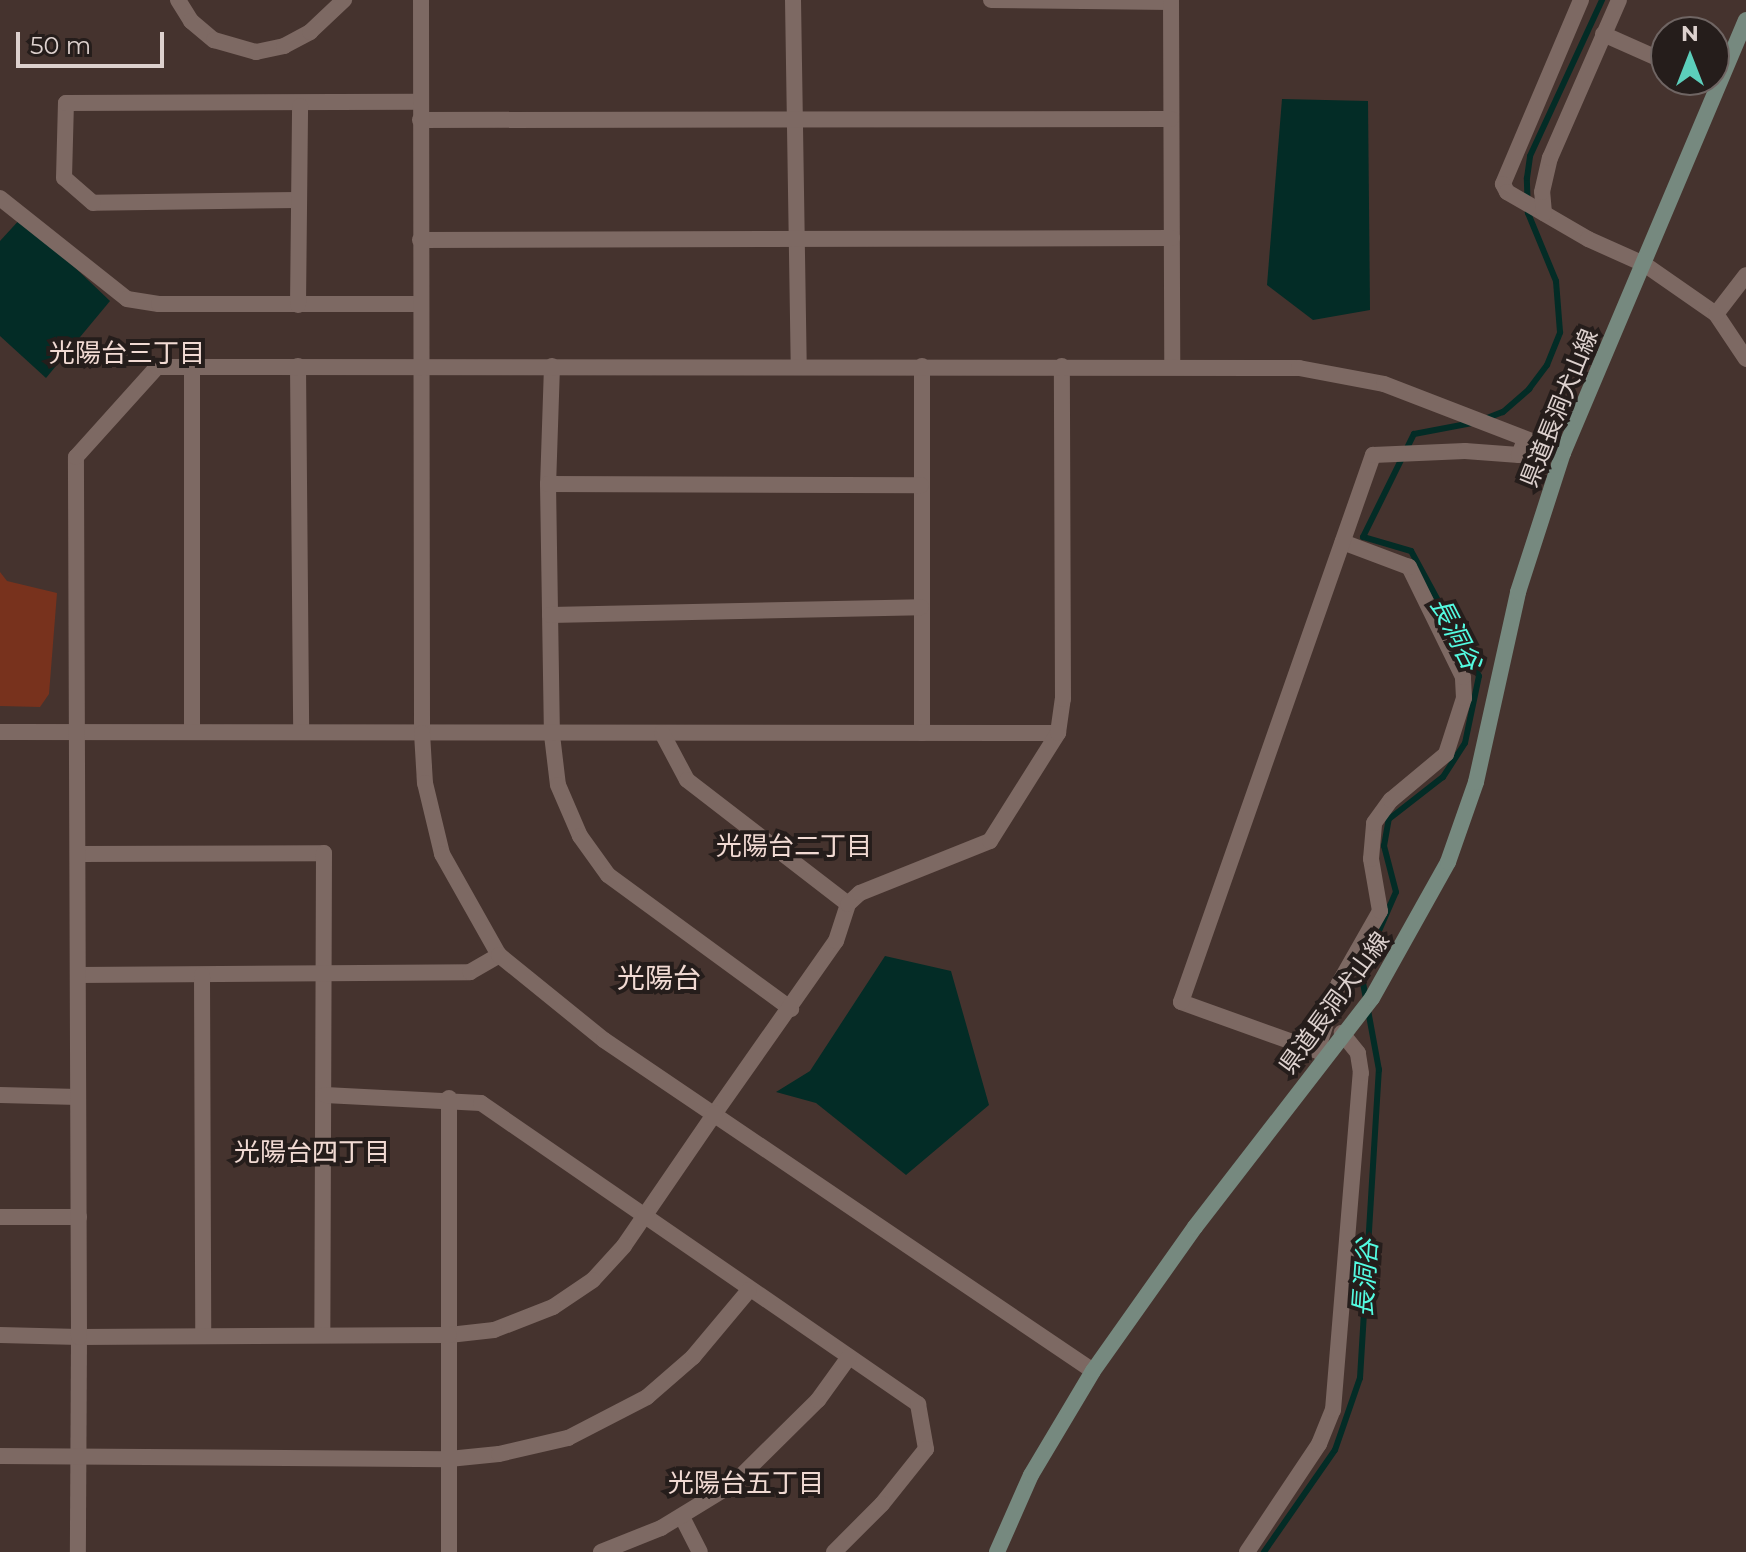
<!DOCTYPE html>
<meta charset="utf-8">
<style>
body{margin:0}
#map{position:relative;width:1746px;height:1552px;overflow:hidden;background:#45332e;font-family:Montserrat,"Noto Sans JP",sans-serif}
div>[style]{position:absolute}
.green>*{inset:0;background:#78321d}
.water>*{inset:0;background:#032c26}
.stream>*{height:6px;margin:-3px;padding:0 3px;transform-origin:3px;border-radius:3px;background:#032c26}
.minor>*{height:16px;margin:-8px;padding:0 8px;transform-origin:8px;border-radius:8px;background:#7d6963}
.tertiary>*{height:16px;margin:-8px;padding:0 8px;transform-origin:8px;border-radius:8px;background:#7d6963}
.secondary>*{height:16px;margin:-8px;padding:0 8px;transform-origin:8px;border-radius:8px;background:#76897f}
span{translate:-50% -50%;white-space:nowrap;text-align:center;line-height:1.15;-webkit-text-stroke:8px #251d1b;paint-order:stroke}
.street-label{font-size:24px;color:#ddd1ce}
.neighbourhood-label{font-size:26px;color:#f1dad3}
.water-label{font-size:26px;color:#53fbe1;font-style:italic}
.quarter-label{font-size:28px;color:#f1dad3}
.north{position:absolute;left:1650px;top:16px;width:80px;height:80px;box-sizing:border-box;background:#251d1b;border:2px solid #6f6563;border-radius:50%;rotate:0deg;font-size:22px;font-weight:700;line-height:32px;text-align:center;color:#ddd1ce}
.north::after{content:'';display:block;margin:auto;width:28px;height:36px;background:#5ccebb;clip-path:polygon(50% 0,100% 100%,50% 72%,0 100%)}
.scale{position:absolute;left:16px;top:32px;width:148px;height:36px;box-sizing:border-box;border:4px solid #ddd1ce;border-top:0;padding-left:10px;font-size:24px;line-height:28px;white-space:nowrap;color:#ddd1ce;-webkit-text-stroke:6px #251d1b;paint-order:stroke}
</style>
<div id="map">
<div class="green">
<i style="clip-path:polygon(0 572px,7px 581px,57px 593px,49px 694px,40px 707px,0 706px)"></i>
</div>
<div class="water">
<i style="clip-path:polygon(1282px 99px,1368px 101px,1370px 310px,1313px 320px,1267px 285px)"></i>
<i style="clip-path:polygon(22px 217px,110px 301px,46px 378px,0 336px,0 241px)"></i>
<i style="clip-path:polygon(885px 956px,951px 971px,989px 1105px,906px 1175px,816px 1103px,776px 1092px,810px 1071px)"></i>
</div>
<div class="stream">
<i style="left:1487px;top:418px;width:17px;rotate:-21deg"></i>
<i style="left:1503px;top:412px;width:35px;rotate:-41deg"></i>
<i style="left:1529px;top:389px;width:30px;rotate:-53deg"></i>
<i style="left:1547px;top:365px;width:35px;rotate:-68deg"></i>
<i style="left:1560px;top:332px;width:51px;rotate:-94.5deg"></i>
<i style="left:1556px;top:281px;width:74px;rotate:-112.4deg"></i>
<i style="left:1528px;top:213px;width:35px;rotate:-92deg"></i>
<i style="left:1527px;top:178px;width:22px;rotate:-82deg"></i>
<i style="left:1530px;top:156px;width:172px;rotate:-65.2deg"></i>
<i style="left:1264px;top:1552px;width:124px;rotate:-55.2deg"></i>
<i style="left:1335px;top:1450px;width:76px;rotate:-70.9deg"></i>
<i style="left:1360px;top:1378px;width:309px;rotate:-86.5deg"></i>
<i style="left:1379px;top:1070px;width:100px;rotate:-100.4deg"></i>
<i style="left:1361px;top:972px;width:87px;rotate:-66.4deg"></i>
<i style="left:1396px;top:892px;width:48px;rotate:-104.6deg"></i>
<i style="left:1384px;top:846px;width:27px;rotate:-80deg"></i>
<i style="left:1389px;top:819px;width:68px;rotate:-37.9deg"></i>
<i style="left:1443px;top:777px;width:40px;rotate:-57.1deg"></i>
<i style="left:1465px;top:743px;width:68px;rotate:-78.2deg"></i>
<i style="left:1479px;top:676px;width:142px;rotate:-118.5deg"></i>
<i style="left:1411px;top:551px;width:50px;rotate:-163.7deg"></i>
<i style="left:1363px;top:537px;width:115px;rotate:-63.7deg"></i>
<i style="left:1414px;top:434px;width:59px;rotate:-10.7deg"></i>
</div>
<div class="minor">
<i style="left:178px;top:0;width:25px;rotate:58deg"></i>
<i style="left:191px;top:21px;width:30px;rotate:40deg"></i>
<i style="left:214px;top:40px;width:44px;rotate:15.9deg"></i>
<i style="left:256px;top:52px;width:29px;rotate:-12deg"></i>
<i style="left:284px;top:46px;width:30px;rotate:-28deg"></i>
<i style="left:310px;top:32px;width:47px;rotate:-43.3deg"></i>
<i style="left:793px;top:0;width:365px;rotate:89.1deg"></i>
<i style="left:991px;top:0;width:180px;rotate:0.6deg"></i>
<i style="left:1171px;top:0;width:366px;rotate:89.8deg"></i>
<i style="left:1581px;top:0;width:200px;rotate:113deg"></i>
<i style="left:1503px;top:184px;width:9px;rotate:63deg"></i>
<i style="left:1507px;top:192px;width:94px;rotate:30.1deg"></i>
<i style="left:1588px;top:239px;width:61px;rotate:24.1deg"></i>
<i style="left:1644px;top:264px;width:88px;rotate:34.8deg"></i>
<i style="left:1716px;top:314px;width:54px;rotate:56.3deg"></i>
<i style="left:1603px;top:34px;width:69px;rotate:24deg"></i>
<i style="left:420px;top:120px;width:751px;rotate:-0.08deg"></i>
<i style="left:0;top:198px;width:162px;rotate:38.5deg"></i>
<i style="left:127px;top:299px;width:32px;rotate:9deg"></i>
<i style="left:159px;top:304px;width:261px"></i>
<i style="left:297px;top:200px;width:204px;rotate:179.2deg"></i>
<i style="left:93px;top:203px;width:38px;rotate:-139deg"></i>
<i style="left:64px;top:178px;width:75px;rotate:-88.5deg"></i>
<i style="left:66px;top:103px;width:354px;rotate:-0.2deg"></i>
<i style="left:1544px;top:213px;width:21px;rotate:-95deg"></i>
<i style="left:1542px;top:192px;width:35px;rotate:-77deg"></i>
<i style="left:1550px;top:158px;width:172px;rotate:-66.4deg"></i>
<i style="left:420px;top:240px;width:752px;rotate:-0.15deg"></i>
<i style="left:298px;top:305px;width:199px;rotate:-89.4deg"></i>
<i style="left:1716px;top:314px;width:49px;rotate:-52.4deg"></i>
<i style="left:298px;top:366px;width:366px;rotate:89.5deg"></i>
<i style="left:552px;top:366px;width:118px;rotate:91.9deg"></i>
<i style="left:548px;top:484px;width:251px;rotate:89.1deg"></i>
<i style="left:552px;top:735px;width:50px;rotate:83.2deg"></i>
<i style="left:558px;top:785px;width:56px;rotate:66.7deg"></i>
<i style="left:580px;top:836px;width:48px;rotate:54.3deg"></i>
<i style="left:608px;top:875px;width:227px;rotate:36.2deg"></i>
<i style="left:922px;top:366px;width:367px;rotate:90deg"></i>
<i style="left:192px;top:367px;width:365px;rotate:90deg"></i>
<i style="left:548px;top:484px;width:373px;rotate:0.2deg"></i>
<i style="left:550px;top:615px;width:371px;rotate:-1.2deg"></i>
<i style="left:0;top:732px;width:1058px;rotate:0.05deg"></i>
<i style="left:662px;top:733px;width:53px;rotate:62deg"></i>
<i style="left:687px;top:780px;width:203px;rotate:37.6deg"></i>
<i style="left:78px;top:854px;width:246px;rotate:-0.2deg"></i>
<i style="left:324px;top:853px;width:480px;rotate:90.2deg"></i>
<i style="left:78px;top:975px;width:392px;rotate:-0.4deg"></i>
<i style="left:470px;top:972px;width:34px;rotate:-30deg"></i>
<i style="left:202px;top:975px;width:359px;rotate:89.8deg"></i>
<i style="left:1317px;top:1051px;width:69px;rotate:-72.3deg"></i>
<i style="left:1338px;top:985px;width:85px;rotate:-60.4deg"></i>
<i style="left:1380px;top:911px;width:53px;rotate:-99.8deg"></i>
<i style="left:1371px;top:859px;width:36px;rotate:-85deg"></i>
<i style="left:1374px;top:823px;width:29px;rotate:-54deg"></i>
<i style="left:1391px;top:800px;width:72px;rotate:-39.9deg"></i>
<i style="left:1446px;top:754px;width:59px;rotate:-72.2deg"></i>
<i style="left:1464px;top:698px;width:21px;rotate:-93deg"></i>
<i style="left:1463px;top:677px;width:123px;rotate:-116.1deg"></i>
<i style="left:1409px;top:567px;width:71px;rotate:-159.3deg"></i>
<i style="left:1326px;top:1054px;width:154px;rotate:-160.3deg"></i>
<i style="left:1181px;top:1002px;width:580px;rotate:-70.66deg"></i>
<i style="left:1373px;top:455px;width:92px;rotate:-2.5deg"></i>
<i style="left:1465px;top:451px;width:54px;rotate:4.2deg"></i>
<i style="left:1519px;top:455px;width:17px;rotate:-69deg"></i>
<i style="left:0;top:1095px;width:78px;rotate:1.5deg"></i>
<i style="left:325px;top:1095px;width:156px;rotate:2.9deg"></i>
<i style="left:481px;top:1103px;width:531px;rotate:34.56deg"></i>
<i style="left:918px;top:1404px;width:46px;rotate:79.9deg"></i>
<i style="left:926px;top:1449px;width:70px;rotate:128.7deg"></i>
<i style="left:882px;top:1504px;width:68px;rotate:135deg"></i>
<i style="left:715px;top:1113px;width:210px;rotate:-54.9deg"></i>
<i style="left:836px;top:941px;width:39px;rotate:-72deg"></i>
<i style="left:848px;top:904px;width:16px;rotate:-43deg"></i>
<i style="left:860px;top:893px;width:140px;rotate:-21.8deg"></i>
<i style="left:990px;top:841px;width:128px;rotate:-57.8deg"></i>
<i style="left:1058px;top:733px;width:34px;rotate:-82deg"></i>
<i style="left:1063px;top:699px;width:333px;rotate:-90.2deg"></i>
<i style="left:0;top:1217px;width:79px"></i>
<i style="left:0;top:1335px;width:79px;rotate:1.5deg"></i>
<i style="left:79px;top:1337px;width:215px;rotate:90.3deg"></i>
<i style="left:0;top:1456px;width:449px;rotate:0.4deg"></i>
<i style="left:449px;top:1459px;width:50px;rotate:-5.7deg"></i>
<i style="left:499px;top:1454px;width:71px;rotate:-13.1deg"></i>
<i style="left:568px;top:1438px;width:89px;rotate:-27.4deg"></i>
<i style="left:647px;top:1397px;width:61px;rotate:-41deg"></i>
<i style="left:693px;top:1357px;width:87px;rotate:-50.1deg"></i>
<i style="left:682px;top:1517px;width:39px;rotate:63deg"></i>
<i style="left:449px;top:1552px;width:454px;rotate:-90deg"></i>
<i style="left:601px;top:1552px;width:65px;rotate:-21.8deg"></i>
<i style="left:661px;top:1528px;width:84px;rotate:-31.4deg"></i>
<i style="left:733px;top:1484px;width:120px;rotate:-44.7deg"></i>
<i style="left:818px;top:1400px;width:53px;rotate:-54.2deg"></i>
<i style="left:1247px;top:1552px;width:130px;rotate:-56.3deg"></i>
<i style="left:1319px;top:1444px;width:37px;rotate:-68deg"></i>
<i style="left:1333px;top:1410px;width:338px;rotate:-85.3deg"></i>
<i style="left:1361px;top:1073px;width:20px;rotate:-99deg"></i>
<i style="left:1358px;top:1053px;width:26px;rotate:-129deg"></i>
</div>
<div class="tertiary">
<i style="left:421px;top:0;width:733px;rotate:89.92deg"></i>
<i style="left:422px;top:733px;width:50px;rotate:86.6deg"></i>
<i style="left:425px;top:783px;width:73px;rotate:76.5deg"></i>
<i style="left:442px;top:854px;width:116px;rotate:60.6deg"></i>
<i style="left:499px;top:955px;width:135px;rotate:39deg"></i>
<i style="left:604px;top:1040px;width:590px;rotate:34.09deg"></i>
<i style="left:715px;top:1113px;width:161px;rotate:124.4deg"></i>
<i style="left:624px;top:1246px;width:46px;rotate:132.4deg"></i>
<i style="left:593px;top:1280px;width:48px;rotate:146deg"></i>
<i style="left:553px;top:1307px;width:63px;rotate:158.7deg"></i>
<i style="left:494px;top:1330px;width:45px;rotate:173.7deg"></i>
<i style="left:449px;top:1335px;width:370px;rotate:179.7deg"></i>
<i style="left:79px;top:1337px;width:880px;rotate:-90.2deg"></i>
<i style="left:76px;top:457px;width:121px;rotate:-48deg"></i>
<i style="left:157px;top:367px;width:1142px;rotate:0.05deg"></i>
<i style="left:1299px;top:368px;width:86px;rotate:10.7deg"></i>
<i style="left:1384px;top:384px;width:192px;rotate:21.1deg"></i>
</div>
<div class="secondary">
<i style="left:997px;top:1552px;width:84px;rotate:-66.2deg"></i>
<i style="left:1031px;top:1475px;width:121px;rotate:-59.2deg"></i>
<i style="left:1093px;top:1371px;width:176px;rotate:-54.7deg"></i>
<i style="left:1195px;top:1227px;width:289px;rotate:-52.3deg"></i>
<i style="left:1372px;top:998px;width:156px;rotate:-60.8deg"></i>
<i style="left:1448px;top:862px;width:85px;rotate:-70.7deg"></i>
<i style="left:1476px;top:782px;width:195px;rotate:-77.5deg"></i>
<i style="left:1518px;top:592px;width:146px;rotate:-72.1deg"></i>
<i style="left:1563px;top:453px;width:470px;rotate:-67.1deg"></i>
</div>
<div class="street-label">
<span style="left:1559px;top:408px;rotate:-68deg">県道長洞犬山線</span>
<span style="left:1334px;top:1003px;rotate:-54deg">県道長洞犬山線</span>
</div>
<div class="neighbourhood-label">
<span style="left:127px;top:354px">光陽台三丁目</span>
<span style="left:794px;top:847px">光陽台二丁目</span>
<span style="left:312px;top:1153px">光陽台四丁目</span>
<span style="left:746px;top:1484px">光陽台五丁目</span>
</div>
<div class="water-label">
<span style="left:1455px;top:634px;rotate:63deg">長洞谷</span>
<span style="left:1366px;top:1278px;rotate:-86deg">長洞谷</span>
</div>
<div class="quarter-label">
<span style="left:659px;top:978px">光陽台</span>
</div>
<div class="north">N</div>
<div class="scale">50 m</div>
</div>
